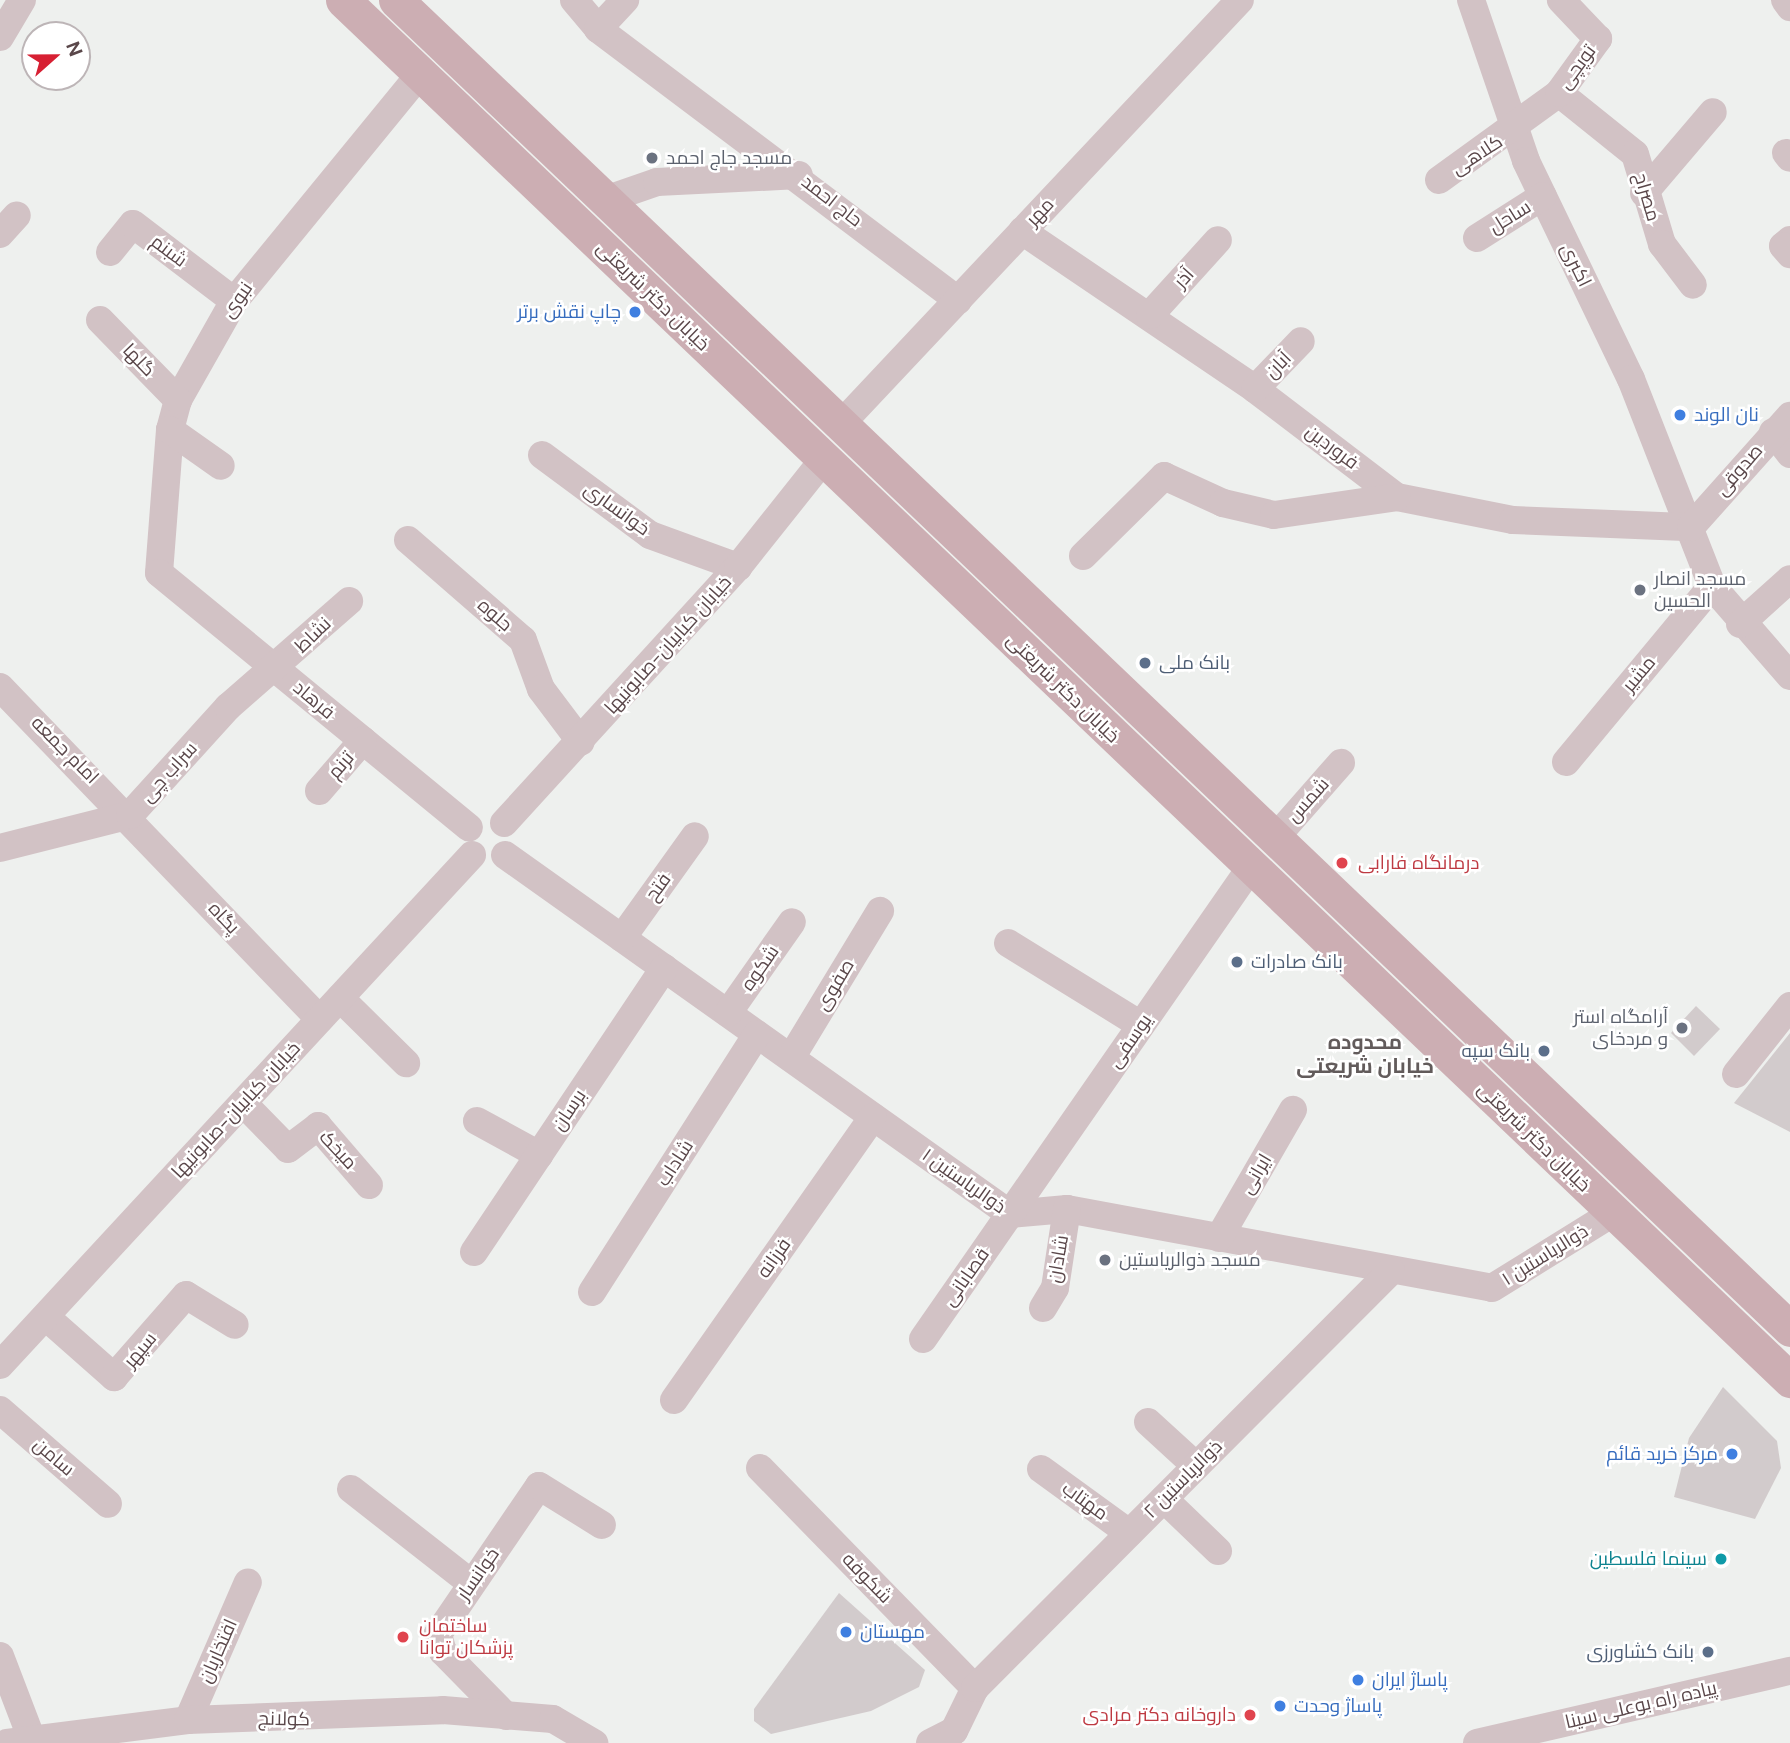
<!DOCTYPE html>
<meta charset="utf-8">
<style>
body{margin:0}
#map{position:relative;width:1790px;height:1743px;overflow:hidden;background:#eef0ee;font-family:"DM Sans",Cairo,sans-serif}
div>[style]{position:absolute}
.building>*{inset:0;background:#d2cbcc}
.minor>*{height:28px;margin:-14px;padding:0 14px;transform-origin:14px;border-radius:14px;background:#d2c2c5}
.major>*{height:35px;margin:-17.5px;padding:0 17.5px;transform-origin:17.5px;border-radius:17.5px;background:#ccaeb3}
.dots>*{width:19px;height:19px;translate:-50% -50%;box-sizing:border-box;border:4px solid #fff;border-radius:50%}
span{translate:-50% -50%;white-space:nowrap;text-align:center;line-height:1.15;-webkit-text-stroke:5px #fff;paint-order:stroke}
.street-label{font-size:19px;color:#5a474a}
.worship-label{font-size:19px;color:#5b616d}
.left{translate:0 -50%;text-align:left}
.right{translate:-100% -50%;text-align:right}
.shop-label{font-size:19px;color:#366cbe}
.service-label{font-size:19px;color:#4e5e75}
.health-label{font-size:19px;color:#be3a42}
.culture-label{font-size:19px;color:#0d838f}
.neighbourhood-label{font-size:21px;color:#625b5b;font-weight:700}
.north{position:absolute;left:21px;top:21px;width:70px;height:70px;box-sizing:border-box;background:#fff;border:2px solid #bdb5b7;border-radius:50%;rotate:69deg;font-size:19px;font-weight:700;line-height:28px;text-align:center;color:#5a474a}
.north::after{content:'';display:block;margin:auto;width:24px;height:32px;background:#d72033;clip-path:polygon(50% 0,100% 100%,50% 72%,0 100%)}
</style>
<div id="map">
<div class="building">
<i style="clip-path:polygon(1696px 1006px,1720px 1029px,1694px 1056px,1671px 1033px)"></i>
<i style="clip-path:polygon(1790px 1033px,1790px 1132px,1734px 1103px)"></i>
<i style="clip-path:polygon(1723px 1387px,1777px 1441px,1781px 1468px,1755px 1519px,1674px 1497px,1689px 1438px)"></i>
<i style="clip-path:polygon(839px 1593px,925px 1670px,919px 1687px,871px 1711px,771px 1734px,754px 1721px,754px 1709px)"></i>
</div>
<div class="minor">
<i style="left:574px;top:0;width:38px;rotate:50deg"></i>
<i style="left:598px;top:29px;width:451px;rotate:37deg"></i>
<i style="left:1471px;top:0;width:170px;rotate:71.1deg"></i>
<i style="left:1526px;top:161px;width:242px;rotate:64.3deg"></i>
<i style="left:1631px;top:379px;width:222px;rotate:68.6deg"></i>
<i style="left:1712px;top:586px;width:119px;rotate:49.1deg"></i>
<i style="left:1785px;top:0;width:9px;rotate:54deg"></i>
<i style="left:598px;top:29px;width:40px;rotate:-47deg"></i>
<i style="left:0;top:37px;width:43px;rotate:-59.3deg"></i>
<i style="left:420px;top:74px;width:293px;rotate:129.3deg"></i>
<i style="left:234px;top:301px;width:114px;rotate:119.5deg"></i>
<i style="left:178px;top:400px;width:31px;rotate:105deg"></i>
<i style="left:170px;top:430px;width:143px;rotate:94.4deg"></i>
<i style="left:159px;top:573px;width:401px;rotate:39.4deg"></i>
<i style="left:1559px;top:93px;width:97px;rotate:38.8deg"></i>
<i style="left:1635px;top:154px;width:94px;rotate:73.3deg"></i>
<i style="left:1662px;top:244px;width:51px;rotate:52.9deg"></i>
<i style="left:1786px;top:153px;width:6px;rotate:51deg"></i>
<i style="left:1439px;top:180px;width:148px;rotate:-35.9deg"></i>
<i style="left:1559px;top:93px;width:67px;rotate:-54.2deg"></i>
<i style="left:1598px;top:39px;width:54px;rotate:-133.5deg"></i>
<i style="left:1644px;top:193px;width:106px;rotate:-49.6deg"></i>
<i style="left:605px;top:200px;width:55px;rotate:-19.1deg"></i>
<i style="left:657px;top:182px;width:142px;rotate:-2.8deg"></i>
<i style="left:1022px;top:231px;width:282px;rotate:34.1deg"></i>
<i style="left:1255px;top:389px;width:178px;rotate:37.3deg"></i>
<i style="left:1397px;top:497px;width:118px;rotate:11.2deg"></i>
<i style="left:1513px;top:520px;width:178px;rotate:2.3deg"></i>
<i style="left:0;top:234px;width:25px;rotate:-48deg"></i>
<i style="left:1477px;top:238px;width:78px;rotate:-32.5deg"></i>
<i style="left:1790px;top:240px;width:9px;rotate:139deg"></i>
<i style="left:1783px;top:246px;width:11px;rotate:49deg"></i>
<i style="left:110px;top:252px;width:36px;rotate:-51deg"></i>
<i style="left:133px;top:224px;width:127px;rotate:37.3deg"></i>
<i style="left:1150px;top:315px;width:101px;rotate:-47.8deg"></i>
<i style="left:100px;top:320px;width:112px;rotate:45.7deg"></i>
<i style="left:1255px;top:389px;width:66px;rotate:-46.2deg"></i>
<i style="left:841px;top:424px;width:582px;rotate:-46.74deg"></i>
<i style="left:170px;top:430px;width:62px;rotate:35.2deg"></i>
<i style="left:1773px;top:432px;width:28px;rotate:52deg"></i>
<i style="left:542px;top:455px;width:134px;rotate:36.5deg"></i>
<i style="left:650px;top:535px;width:94px;rotate:20deg"></i>
<i style="left:1691px;top:527px;width:149px;rotate:-48.3deg"></i>
<i style="left:408px;top:540px;width:152px;rotate:41deg"></i>
<i style="left:523px;top:640px;width:52px;rotate:69.8deg"></i>
<i style="left:541px;top:689px;width:66px;rotate:53deg"></i>
<i style="left:1083px;top:556px;width:114px;rotate:-44.6deg"></i>
<i style="left:1164px;top:476px;width:65px;rotate:24.6deg"></i>
<i style="left:1223px;top:503px;width:52px;rotate:13.2deg"></i>
<i style="left:1274px;top:515px;width:124px;rotate:-8.3deg"></i>
<i style="left:1740px;top:624px;width:67px;rotate:-42deg"></i>
<i style="left:0;top:687px;width:461px;rotate:46.1deg"></i>
<i style="left:1566px;top:762px;width:229px;rotate:-50.3deg"></i>
<i style="left:319px;top:791px;width:67px;rotate:-49.2deg"></i>
<i style="left:504px;top:823px;width:347px;rotate:-47.6deg"></i>
<i style="left:738px;top:567px;width:138px;rotate:-51.5deg"></i>
<i style="left:1275px;top:838px;width:100px;rotate:-48.7deg"></i>
<i style="left:0;top:848px;width:134px;rotate:-14.2deg"></i>
<i style="left:130px;top:815px;width:146px;rotate:-47.8deg"></i>
<i style="left:228px;top:707px;width:161px;rotate:-41.2deg"></i>
<i style="left:505px;top:855px;width:620px;rotate:35.41deg"></i>
<i style="left:1010px;top:1214px;width:57px;rotate:-5deg"></i>
<i style="left:1067px;top:1209px;width:432px;rotate:10.5deg"></i>
<i style="left:1492px;top:1288px;width:142px;rotate:-31.8deg"></i>
<i style="left:622px;top:938px;width:125px;rotate:-54.4deg"></i>
<i style="left:1008px;top:943px;width:156px;rotate:31.7deg"></i>
<i style="left:340px;top:998px;width:93px;rotate:44.6deg"></i>
<i style="left:728px;top:1013px;width:111px;rotate:-54.9deg"></i>
<i style="left:791px;top:1058px;width:172px;rotate:-58.8deg"></i>
<i style="left:1736px;top:1074px;width:87px;rotate:-51.5deg"></i>
<i style="left:243px;top:1103px;width:64px;rotate:45.6deg"></i>
<i style="left:288px;top:1149px;width:38px;rotate:-37deg"></i>
<i style="left:318px;top:1126px;width:78px;rotate:49.2deg"></i>
<i style="left:477px;top:1121px;width:71px;rotate:28.7deg"></i>
<i style="left:1219px;top:1238px;width:148px;rotate:-60deg"></i>
<i style="left:474px;top:1252px;width:342px;rotate:-56.2deg"></i>
<i style="left:592px;top:1292px;width:306px;rotate:-57.4deg"></i>
<i style="left:1043px;top:1308px;width:23px;rotate:-59deg"></i>
<i style="left:1055px;top:1288px;width:80px;rotate:-81.4deg"></i>
<i style="left:46px;top:1317px;width:91px;rotate:41.4deg"></i>
<i style="left:114px;top:1377px;width:109px;rotate:-48.7deg"></i>
<i style="left:186px;top:1295px;width:57px;rotate:31.5deg"></i>
<i style="left:923px;top:1339px;width:575px;rotate:-55.2deg"></i>
<i style="left:0;top:1365px;width:695px;rotate:-47.22deg"></i>
<i style="left:674px;top:1400px;width:346px;rotate:-54.9deg"></i>
<i style="left:0;top:1410px;width:143px;rotate:41deg"></i>
<i style="left:1148px;top:1422px;width:65px;rotate:42.5deg"></i>
<i style="left:760px;top:1468px;width:308px;rotate:45.7deg"></i>
<i style="left:1041px;top:1469px;width:109px;rotate:36deg"></i>
<i style="left:351px;top:1489px;width:152px;rotate:38.1deg"></i>
<i style="left:1164px;top:1499px;width:75px;rotate:43.9deg"></i>
<i style="left:0;top:1656px;width:87px;rotate:69.1deg"></i>
<i style="left:506px;top:1716px;width:90px;rotate:-134.5deg"></i>
<i style="left:443px;top:1652px;width:19px;rotate:-106deg"></i>
<i style="left:438px;top:1634px;width:179px;rotate:-55.7deg"></i>
<i style="left:539px;top:1486px;width:74px;rotate:31.8deg"></i>
<i style="left:188px;top:1720px;width:150px;rotate:-66.5deg"></i>
<i style="left:7px;top:1743px;width:182px;rotate:-7.2deg"></i>
<i style="left:188px;top:1720px;width:255px;rotate:-2.2deg"></i>
<i style="left:443px;top:1710px;width:110px;rotate:4.7deg"></i>
<i style="left:553px;top:1719px;width:48px;rotate:30.3deg"></i>
<i style="left:930px;top:1743px;width:27px;rotate:-27deg"></i>
<i style="left:954px;top:1731px;width:48px;rotate:-64deg"></i>
<i style="left:975px;top:1688px;width:589px;rotate:-45.07deg"></i>
<i style="left:1477px;top:1743px;width:321px;rotate:-13deg"></i>
</div>
<div class="major">
<i style="left:343px;top:0;width:2000px;rotate:43.64deg"></i>
<i style="left:396px;top:0;width:1926px;rotate:43.63deg"></i>
</div>
<div class="dots">
<i style="left:652px;top:158px;background:#6b7280"></i>
<i style="left:635px;top:312px;background:#3f7fe0"></i>
<i style="left:1680px;top:415px;background:#3f7fe0"></i>
<i style="left:1640px;top:590px;background:#6b7280"></i>
<i style="left:1145px;top:663px;background:#5c6f8a"></i>
<i style="left:1342px;top:863px;background:#e0444e"></i>
<i style="left:1237px;top:962px;background:#5c6f8a"></i>
<i style="left:1682px;top:1028px;background:#6b7280"></i>
<i style="left:1544px;top:1051px;background:#5c6f8a"></i>
<i style="left:1105px;top:1260px;background:#6b7280"></i>
<i style="left:1732px;top:1454px;background:#3f7fe0"></i>
<i style="left:1721px;top:1559px;background:#0f9aa8"></i>
<i style="left:846px;top:1632px;background:#3f7fe0"></i>
<i style="left:403px;top:1637px;background:#e0444e"></i>
<i style="left:1708px;top:1652px;background:#5c6f8a"></i>
<i style="left:1358px;top:1680px;background:#3f7fe0"></i>
<i style="left:1280px;top:1706px;background:#3f7fe0"></i>
<i style="left:1250px;top:1715px;background:#e0444e"></i>
</div>
<div class="street-label">
<span style="left:1577px;top:67px;rotate:-54deg">توپچی</span>
<span style="left:1477px;top:155px;rotate:-33deg">کلاهی</span>
<span style="left:1647px;top:197px;rotate:74deg">مصراح</span>
<span style="left:832px;top:201px;rotate:38deg">حاج احمد</span>
<span style="left:1040px;top:212px;rotate:-47deg">مهر</span>
<span style="left:1510px;top:217px;rotate:-32deg">ساحل</span>
<span style="left:169px;top:251px;rotate:37deg">شبنم</span>
<span style="left:1576px;top:265px;rotate:64deg">اکبری</span>
<span style="left:1184px;top:278px;rotate:-48deg">آذر</span>
<span style="left:653px;top:296px;rotate:44deg">خیابان دکتر شریعتی</span>
<span style="left:237px;top:300px;rotate:-55deg">نبوی</span>
<span style="left:139px;top:360px;rotate:46deg">گلها</span>
<span style="left:1278px;top:365px;rotate:-46deg">آبان</span>
<span style="left:1332px;top:447px;rotate:37deg">فروردین</span>
<span style="left:1739px;top:470px;rotate:-49deg">صدوقی</span>
<span style="left:617px;top:509px;rotate:36deg">خوانساری</span>
<span style="left:495px;top:615px;rotate:41deg">جلوه</span>
<span style="left:313px;top:635px;rotate:-44deg">نشاط</span>
<span style="left:668px;top:645px;rotate:-48deg">خیابان کبابیان-صابونیها</span>
<span style="left:1639px;top:674px;rotate:-50deg">مشیر</span>
<span style="left:1063px;top:688px;rotate:44deg">خیابان دکتر شریعتی</span>
<span style="left:314px;top:700px;rotate:40deg">فرهاد</span>
<span style="left:65px;top:750px;rotate:45deg">امام جمعه</span>
<span style="left:341px;top:765px;rotate:-49deg">ترنم</span>
<span style="left:169px;top:772px;rotate:-48deg">سراب چی</span>
<span style="left:1308px;top:800px;rotate:-48deg">شمس</span>
<span style="left:658px;top:887px;rotate:-54deg">فتح</span>
<span style="left:224px;top:918px;rotate:47deg">پگاه</span>
<span style="left:760px;top:968px;rotate:-55deg">شکوه</span>
<span style="left:835px;top:985px;rotate:-59deg">صفوی</span>
<span style="left:1130px;top:1041px;rotate:-55deg">یوسفی</span>
<span style="left:236px;top:1110px;rotate:-47deg">خیابان کبابیان-صابونیها</span>
<span style="left:569px;top:1110px;rotate:-56deg">برسان</span>
<span style="left:1534px;top:1137px;rotate:44deg">خیابان دکتر شریعتی</span>
<span style="left:338px;top:1150px;rotate:47deg">میخک</span>
<span style="left:675px;top:1163px;rotate:-57deg">شاداب</span>
<span style="left:1256px;top:1174px;rotate:-60deg">ایرانی</span>
<span style="left:964px;top:1181px;rotate:35deg">ذوالریاستین ۱</span>
<span style="left:1545px;top:1255px;rotate:-32deg">ذوالریاستین ۱</span>
<span style="left:774px;top:1258px;rotate:-55deg">فرزانه</span>
<span style="left:1058px;top:1259px;rotate:-80deg">شادان</span>
<span style="left:966px;top:1277px;rotate:-55deg">قصابانی</span>
<span style="left:140px;top:1350px;rotate:-50deg">سپهر</span>
<span style="left:54px;top:1457px;rotate:41deg">سامن</span>
<span style="left:1183px;top:1479px;rotate:-45deg">ذوالریاستین ۲</span>
<span style="left:1085px;top:1501px;rotate:36deg">مهتاب</span>
<span style="left:478px;top:1574px;rotate:-55deg">خوانسار</span>
<span style="left:867px;top:1578px;rotate:46deg">شکوفه</span>
<span style="left:218px;top:1651px;rotate:-66deg">افتخاریان</span>
<span style="left:1641px;top:1705px;rotate:-13deg">پیاده راه بوعلی سینا</span>
<span style="left:284px;top:1719px;rotate:1deg">کولانج</span>
</div>
<div class="worship-label">
<span class="left" style="left:666px;top:158px">مسجد جاج احمد</span>
<span class="left" style="left:1654px;top:590px">مسجد انصار<br>الحسین</span>
<span class="right" style="left:1668px;top:1028px">آرامگاه استر<br>و مردخای</span>
<span class="left" style="left:1119px;top:1260px">مسجد ذوالریاستین</span>
</div>
<div class="shop-label">
<span class="right" style="left:621px;top:312px">چاپ نقش برتر</span>
<span class="left" style="left:1694px;top:415px">نان الوند</span>
<span class="right" style="left:1718px;top:1454px">مرکز خرید قائم</span>
<span class="left" style="left:860px;top:1632px">مهستان</span>
<span class="left" style="left:1372px;top:1680px">پاساژ ایران</span>
<span class="left" style="left:1294px;top:1706px">پاساژ وحدت</span>
</div>
<div class="service-label">
<span class="left" style="left:1159px;top:663px">بانک ملی</span>
<span class="left" style="left:1251px;top:962px">بانک صادرات</span>
<span class="right" style="left:1530px;top:1051px">بانک سپه</span>
<span class="right" style="left:1694px;top:1652px">بانک کشاورزی</span>
</div>
<div class="health-label">
<span class="left" style="left:1358px;top:863px">درمانگاه فارابی</span>
<span class="left" style="left:419px;top:1637px">ساختمان<br>پزشکان توانا</span>
<span class="right" style="left:1236px;top:1715px">داروخانه دکتر مرادی</span>
</div>
<div class="culture-label">
<span class="right" style="left:1707px;top:1559px">سینما فلسطین</span>
</div>
<div class="neighbourhood-label">
<span style="left:1365px;top:1054px">محدوده<br>خیابان شریعتی</span>
</div>
<div class="north">N</div>
</div>
